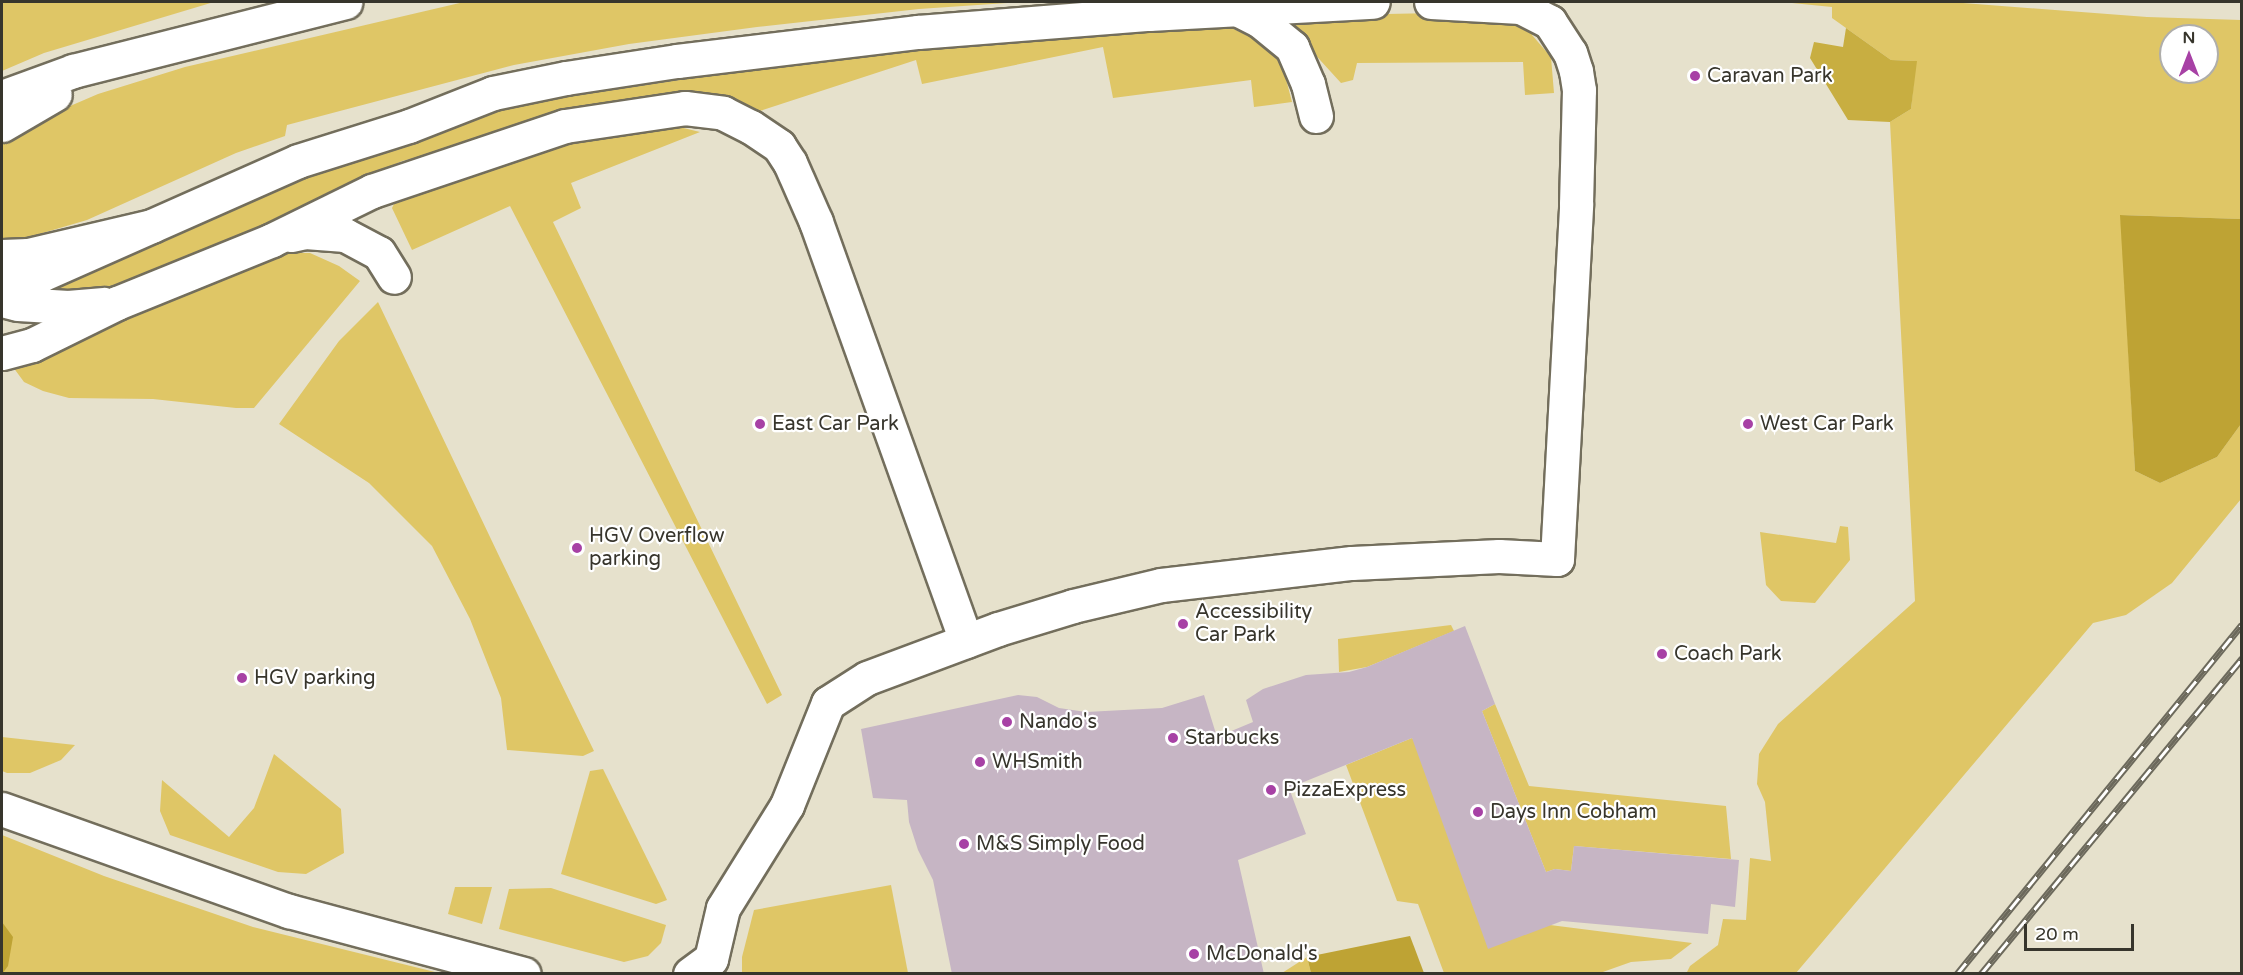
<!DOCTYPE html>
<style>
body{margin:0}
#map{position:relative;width:2243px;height:975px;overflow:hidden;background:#e6e1cc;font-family:"Varela Round",sans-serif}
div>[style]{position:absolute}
.green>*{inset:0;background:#dfc666}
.forest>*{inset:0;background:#c8ae41}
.water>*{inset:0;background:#bea334}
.building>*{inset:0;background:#c6b5c4}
.roads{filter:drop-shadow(2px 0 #736e5c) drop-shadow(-2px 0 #736e5c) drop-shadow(0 2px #736e5c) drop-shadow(0 -2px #736e5c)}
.minor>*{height:33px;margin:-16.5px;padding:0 16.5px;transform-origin:16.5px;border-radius:16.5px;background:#fff}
.highway>*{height:33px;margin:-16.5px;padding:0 16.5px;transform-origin:16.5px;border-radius:16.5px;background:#fff}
.rail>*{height:7px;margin-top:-3.5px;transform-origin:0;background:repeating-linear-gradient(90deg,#fff 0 14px,#6c695c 0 28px);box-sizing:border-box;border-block:2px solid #6c695c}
.dots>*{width:16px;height:16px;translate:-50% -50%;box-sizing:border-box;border:3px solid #fff;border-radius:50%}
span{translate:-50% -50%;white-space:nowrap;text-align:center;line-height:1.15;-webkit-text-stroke:4.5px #fff;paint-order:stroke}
.poi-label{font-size:20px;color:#37352c}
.left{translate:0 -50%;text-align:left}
.frame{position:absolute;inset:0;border:3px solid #37352c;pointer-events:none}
.north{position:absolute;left:2159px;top:24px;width:60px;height:60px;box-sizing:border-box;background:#fff;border:2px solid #afaeab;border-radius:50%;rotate:0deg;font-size:16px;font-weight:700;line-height:24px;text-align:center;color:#37352c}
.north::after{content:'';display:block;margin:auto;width:21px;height:27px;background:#a741a5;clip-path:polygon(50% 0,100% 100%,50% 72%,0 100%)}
.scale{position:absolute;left:2024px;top:924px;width:110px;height:27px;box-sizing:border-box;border:3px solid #37352c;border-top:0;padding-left:8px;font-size:18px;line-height:21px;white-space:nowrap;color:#37352c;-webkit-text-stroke:4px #fff;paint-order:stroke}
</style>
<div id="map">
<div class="green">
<i style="clip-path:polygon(2px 2px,214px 2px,44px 53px,2px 71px)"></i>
<i style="clip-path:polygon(464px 2px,1020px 2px,919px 9px,757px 27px,629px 44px,514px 65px,287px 125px,285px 136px,236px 153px,87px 220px,12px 242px,2px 238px,2px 141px,40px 119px,98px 94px,185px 67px)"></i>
<i style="clip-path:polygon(evenodd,1782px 2px,1950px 2px,2147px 17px,2241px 20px,2241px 219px,2121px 215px,2135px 471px,2160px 483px,2217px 457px,2241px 424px,2241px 499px,2172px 583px,2126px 615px,2093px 623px,1796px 973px,1686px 974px,1690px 966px,1718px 945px,1723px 919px,1746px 920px,1750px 858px,1771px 861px,1765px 802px,1757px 784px,1759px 754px,1778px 724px,1915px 601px,1890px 122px,1911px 109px,1916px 61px,1891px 60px,1832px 18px,1832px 7px,1782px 2px,2171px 36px,2207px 36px,2207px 72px,2171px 72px,2171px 36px)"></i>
<i style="clip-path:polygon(1485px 12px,1514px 19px,1533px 31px,1532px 35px,1551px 57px,1554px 93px,1525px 95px,1523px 62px,1357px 63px,1353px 80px,1341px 83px,1289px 26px,1288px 16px)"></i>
<i style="clip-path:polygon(1221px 23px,1268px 45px,1281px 60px,1292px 102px,1254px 107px,1251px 80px,1113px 98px,1103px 47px,922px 84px,916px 60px,760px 111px,702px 100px,620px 108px,402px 161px,213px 251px,132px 282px,50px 297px,48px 286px,390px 141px,507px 106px,858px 53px)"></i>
<i style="clip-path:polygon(667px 124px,700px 132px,571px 183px,581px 208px,553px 222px,782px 695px,767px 704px,510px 206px,412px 250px,392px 208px,400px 192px,571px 139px)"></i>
<i style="clip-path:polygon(277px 253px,310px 253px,339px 266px,360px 281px,254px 408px,236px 408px,153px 399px,69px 398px,43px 391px,24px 382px,13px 367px,153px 305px)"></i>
<i style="clip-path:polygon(378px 302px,500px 558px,594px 751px,583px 756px,507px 750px,501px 698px,470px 619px,432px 546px,369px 483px,279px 424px,339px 341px)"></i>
<i style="clip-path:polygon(1840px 526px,1848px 527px,1850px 560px,1815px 603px,1781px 601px,1766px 585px,1760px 532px,1836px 543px)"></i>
<i style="clip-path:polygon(1451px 625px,1454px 631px,1367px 667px,1339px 672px,1338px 639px)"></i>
<i style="clip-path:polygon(1495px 704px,1529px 786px,1726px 806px,1731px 859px,1574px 846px,1571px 871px,1555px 869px,1546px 872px,1482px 711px)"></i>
<i style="clip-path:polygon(2px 737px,75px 745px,61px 760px,30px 773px,7px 773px,2px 771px)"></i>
<i style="clip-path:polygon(1412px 738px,1550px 925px,1692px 943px,1671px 959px,1631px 962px,1600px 973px,1444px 973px,1418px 904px,1397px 901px,1346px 765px)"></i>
<i style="clip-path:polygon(274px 754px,341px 809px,344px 853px,306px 874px,278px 872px,170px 835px,160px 811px,162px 780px,229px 837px,254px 808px)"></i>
<i style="clip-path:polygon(603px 769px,662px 889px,667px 900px,656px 904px,561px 874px,590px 771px)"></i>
<i style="clip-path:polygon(2px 835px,104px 876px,253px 927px,439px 973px,2px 973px)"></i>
<i style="clip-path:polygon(891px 885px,908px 973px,742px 973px,742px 957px,754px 910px)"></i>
<i style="clip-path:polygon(455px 887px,492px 887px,482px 924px,448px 914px)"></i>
<i style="clip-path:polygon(551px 888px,666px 925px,661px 943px,648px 956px,624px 962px,499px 929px,509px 889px)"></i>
<i style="clip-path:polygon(1307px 957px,1311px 973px,1282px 973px)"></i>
</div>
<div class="forest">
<i style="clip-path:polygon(1846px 28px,1891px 60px,1917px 61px,1911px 109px,1890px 122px,1848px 120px,1810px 58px,1814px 42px,1843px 47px)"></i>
</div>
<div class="water">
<i style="clip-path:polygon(2120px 215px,2241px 219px,2241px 424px,2217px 457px,2160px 483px,2135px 471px)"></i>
<i style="clip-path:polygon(2px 922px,13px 937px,8px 966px,2px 974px)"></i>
<i style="clip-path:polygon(1410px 936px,1424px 973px,1311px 973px,1307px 957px)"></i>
</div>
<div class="building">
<i style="clip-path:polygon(1465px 626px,1495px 704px,1482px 711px,1546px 872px,1555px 869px,1571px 871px,1574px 846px,1739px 860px,1735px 907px,1711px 904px,1708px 934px,1562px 921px,1488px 949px,1412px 738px,1289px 788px,1306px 834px,1238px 860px,1264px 974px,952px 974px,933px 880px,918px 850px,909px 822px,907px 800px,873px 798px,861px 729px,1018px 695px,1037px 697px,1059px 708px,1086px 712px,1162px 708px,1204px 695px,1217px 737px,1253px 722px,1246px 700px,1263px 689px,1306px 675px,1349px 672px,1367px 667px)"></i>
</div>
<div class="roads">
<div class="minor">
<i style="left:1235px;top:8px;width:27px;rotate:27deg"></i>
<i style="left:1259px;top:20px;width:43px;rotate:39.3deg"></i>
<i style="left:1292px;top:47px;width:40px;rotate:66.6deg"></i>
<i style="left:1308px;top:84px;width:33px;rotate:76deg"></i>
<i style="left:291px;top:235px;width:14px;rotate:-12deg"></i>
<i style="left:305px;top:232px;width:40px;rotate:4.3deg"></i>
<i style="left:345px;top:235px;width:38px;rotate:28deg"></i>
<i style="left:379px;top:253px;width:28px;rotate:58deg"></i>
<i style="left:2px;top:289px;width:41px;rotate:-19.7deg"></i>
<i style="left:41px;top:275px;width:281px;rotate:-23.9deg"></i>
<i style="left:298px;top:161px;width:116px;rotate:-17.5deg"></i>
<i style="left:409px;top:126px;width:90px;rotate:-21.4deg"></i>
<i style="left:493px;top:93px;width:75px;rotate:-11.6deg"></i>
<i style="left:566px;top:78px;width:112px;rotate:-8.7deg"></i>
<i style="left:677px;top:61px;width:243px;rotate:-6.9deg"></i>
<i style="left:918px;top:32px;width:232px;rotate:-4.5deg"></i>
<i style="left:1149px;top:14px;width:224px;rotate:-3.1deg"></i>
<i style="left:2px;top:300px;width:16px;rotate:14deg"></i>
<i style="left:18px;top:304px;width:50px;rotate:3.4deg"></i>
<i style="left:68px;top:307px;width:36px;rotate:-5deg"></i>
<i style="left:2px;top:353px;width:31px;rotate:-15deg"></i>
<i style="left:32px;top:345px;width:95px;rotate:-26.3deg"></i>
<i style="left:117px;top:303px;width:167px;rotate:-22.1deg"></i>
<i style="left:272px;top:240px;width:111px;rotate:-26.1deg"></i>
<i style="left:372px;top:191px;width:204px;rotate:-18.6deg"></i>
<i style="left:565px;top:126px;width:121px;rotate:-8.5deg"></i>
<i style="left:685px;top:108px;width:38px;rotate:7deg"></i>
<i style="left:723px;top:113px;width:31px;rotate:27deg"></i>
<i style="left:751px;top:127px;width:34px;rotate:34deg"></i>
<i style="left:779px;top:146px;width:20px;rotate:57deg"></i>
<i style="left:790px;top:163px;width:64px;rotate:66.2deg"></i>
<i style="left:816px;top:222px;width:445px;rotate:70.3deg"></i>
<i style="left:2px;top:809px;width:305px;rotate:19.6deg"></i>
<i style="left:289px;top:911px;width:243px;rotate:15deg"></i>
<i style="left:690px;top:974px;width:26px;rotate:-36deg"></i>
<i style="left:711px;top:959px;width:52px;rotate:-76.8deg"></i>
<i style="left:723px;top:908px;width:121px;rotate:-58.1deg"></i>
<i style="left:787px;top:805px;width:110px;rotate:-68.1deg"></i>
<i style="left:828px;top:703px;width:46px;rotate:-32.7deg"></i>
<i style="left:867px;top:678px;width:140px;rotate:-20.5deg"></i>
<i style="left:998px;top:629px;width:78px;rotate:-17deg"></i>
<i style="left:1073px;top:606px;width:90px;rotate:-13.4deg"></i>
<i style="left:1161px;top:585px;width:192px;rotate:-6.6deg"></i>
<i style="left:1352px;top:563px;width:147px;rotate:-2.7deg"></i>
<i style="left:1499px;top:556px;width:58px;rotate:3deg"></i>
<i style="left:1557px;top:559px;width:356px;rotate:-86.9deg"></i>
<i style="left:1576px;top:204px;width:114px;rotate:-88.5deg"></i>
<i style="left:1579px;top:90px;width:19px;rotate:-99deg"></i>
<i style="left:1576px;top:71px;width:19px;rotate:-108deg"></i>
<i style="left:1570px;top:53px;width:37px;rotate:-123deg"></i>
<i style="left:1550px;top:22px;width:34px;rotate:-153deg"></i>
<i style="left:1520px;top:7px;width:89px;rotate:-176.8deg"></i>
</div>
<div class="highway">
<i style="left:2px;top:97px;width:76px;rotate:-20.1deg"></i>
<i style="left:73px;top:71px;width:281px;rotate:-14.2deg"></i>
<i style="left:2px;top:125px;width:61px;rotate:-30.3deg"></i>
<i style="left:2px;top:256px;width:26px;rotate:-2deg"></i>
<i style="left:28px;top:255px;width:127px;rotate:-13.2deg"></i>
</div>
</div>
<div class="rail">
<i style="left:1957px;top:974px;width:451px;rotate:-50.8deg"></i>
<i style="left:1981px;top:974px;width:410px;rotate:-50.4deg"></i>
</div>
<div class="dots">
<i style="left:1695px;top:76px;background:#a741a5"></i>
<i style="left:760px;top:424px;background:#a741a5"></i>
<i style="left:1748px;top:424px;background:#a741a5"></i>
<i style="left:577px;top:548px;background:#a741a5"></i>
<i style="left:1183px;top:624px;background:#a741a5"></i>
<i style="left:1662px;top:654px;background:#a741a5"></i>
<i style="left:242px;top:678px;background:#a741a5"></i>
<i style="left:1007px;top:722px;background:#a741a5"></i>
<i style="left:1173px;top:738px;background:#a741a5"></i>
<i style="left:980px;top:762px;background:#a741a5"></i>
<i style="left:1271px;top:790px;background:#a741a5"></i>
<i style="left:1478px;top:812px;background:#a741a5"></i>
<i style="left:964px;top:844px;background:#a741a5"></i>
<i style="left:1194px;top:954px;background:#a741a5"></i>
</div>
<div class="poi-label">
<span class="left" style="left:1707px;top:76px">Caravan Park</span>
<span class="left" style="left:772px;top:424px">East Car Park</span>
<span class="left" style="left:1760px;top:424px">West Car Park</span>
<span class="left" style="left:589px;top:548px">HGV Overflow<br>parking</span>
<span class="left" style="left:1195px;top:624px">Accessibility<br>Car Park</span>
<span class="left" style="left:1674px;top:654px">Coach Park</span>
<span class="left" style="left:254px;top:678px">HGV parking</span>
<span class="left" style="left:1019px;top:722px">Nando's</span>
<span class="left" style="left:1185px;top:738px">Starbucks</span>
<span class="left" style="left:992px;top:762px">WHSmith</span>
<span class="left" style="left:1283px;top:790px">PizzaExpress</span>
<span class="left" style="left:1490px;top:812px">Days Inn Cobham</span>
<span class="left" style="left:976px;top:844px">M&amp;S Simply Food</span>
<span class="left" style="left:1206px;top:954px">McDonald's</span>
</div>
<div class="frame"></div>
<div class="north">N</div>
<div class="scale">20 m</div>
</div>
